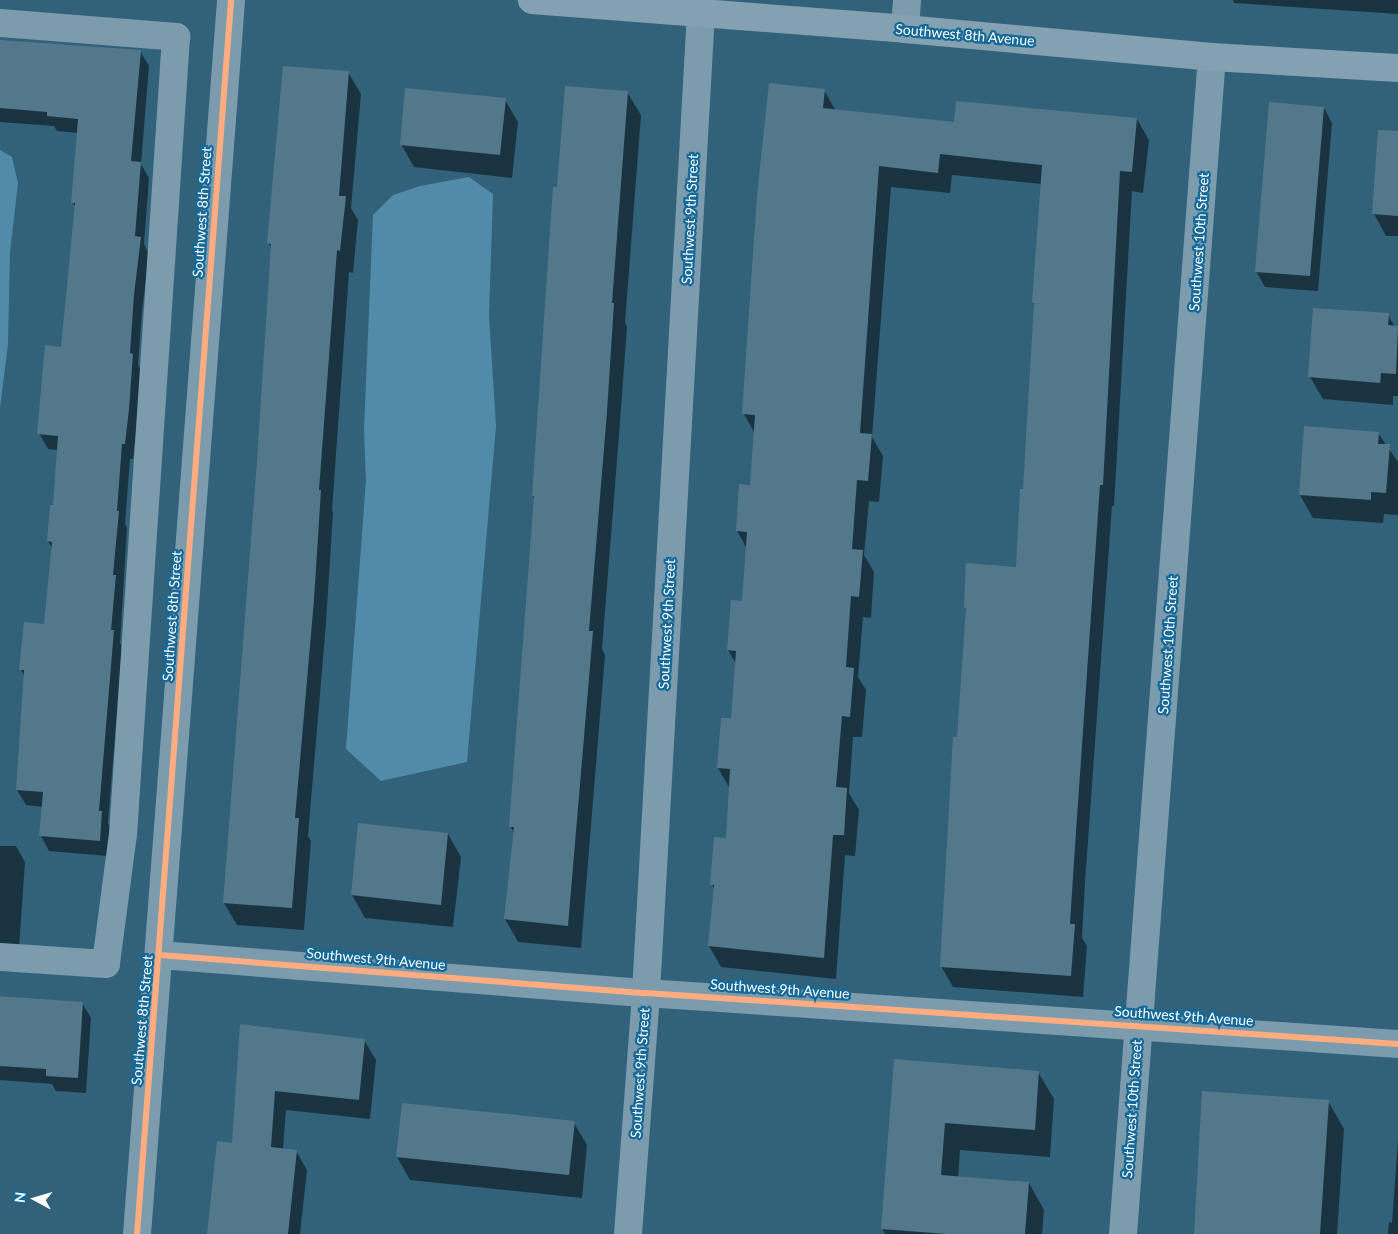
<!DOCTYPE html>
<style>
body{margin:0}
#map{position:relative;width:1398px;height:1234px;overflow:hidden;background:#32617a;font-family:Lato,sans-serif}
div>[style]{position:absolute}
.water>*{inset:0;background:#528baa}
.shadow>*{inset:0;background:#0007}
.building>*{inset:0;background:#53788b}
.street>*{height:28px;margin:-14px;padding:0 14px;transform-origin:14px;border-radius:14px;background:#7c9cad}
.secondary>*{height:28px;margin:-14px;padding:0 14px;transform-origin:14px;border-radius:14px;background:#83a1b1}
.cycleway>*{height:6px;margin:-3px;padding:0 3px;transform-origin:3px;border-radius:3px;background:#ffac80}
span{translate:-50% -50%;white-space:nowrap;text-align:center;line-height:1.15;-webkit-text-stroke:4.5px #146998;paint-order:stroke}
.street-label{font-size:14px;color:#fff}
.north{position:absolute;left:10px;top:1174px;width:50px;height:50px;-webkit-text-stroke:4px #146998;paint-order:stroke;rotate:276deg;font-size:14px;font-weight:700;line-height:20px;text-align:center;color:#fff}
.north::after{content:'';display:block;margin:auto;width:18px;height:22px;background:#fff;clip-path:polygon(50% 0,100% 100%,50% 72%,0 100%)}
</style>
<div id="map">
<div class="water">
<i style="clip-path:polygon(0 150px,12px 157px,18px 183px,10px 252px,8px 344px,0 408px)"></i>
<i style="clip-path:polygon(469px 177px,493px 194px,489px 316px,496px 426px,467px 762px,381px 781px,346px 749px,366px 480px,364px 430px,373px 215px,393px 195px,420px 186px)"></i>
</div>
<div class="shadow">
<i style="clip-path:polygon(1233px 0,1398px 0,1398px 14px,1234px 3px)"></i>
<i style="clip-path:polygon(0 41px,140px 51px,149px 66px,141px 164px,149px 178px,144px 244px,149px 254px,142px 311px,138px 365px,141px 370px,137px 425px,133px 459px,130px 459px,125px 524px,127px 528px,120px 643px,122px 647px,108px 823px,110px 828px,108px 856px,49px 851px,41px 836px,43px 807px,26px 805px,17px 790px,25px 677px,20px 669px,45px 625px,52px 548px,48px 541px,54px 507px,58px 450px,48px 449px,39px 433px,62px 348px,76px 208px,73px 203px,78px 133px,57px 131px,54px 126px,0 122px)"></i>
<i style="clip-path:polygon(348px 72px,361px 94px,351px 208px,358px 220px,353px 273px,349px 272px,332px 510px,333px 513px,326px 623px,308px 836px,311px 841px,304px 930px,237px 925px,224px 903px,259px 461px,272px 249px,269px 243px)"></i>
<i style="clip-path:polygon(824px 90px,836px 111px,955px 123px,1137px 119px,1149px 140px,1143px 193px,1132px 191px,1114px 506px,1112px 506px,1085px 883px,1082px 938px,1087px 946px,1083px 997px,953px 987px,941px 966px,967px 611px,965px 607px,1017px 568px,1024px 490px,1035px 307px,1033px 303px,1042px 184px,952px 175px,950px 193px,891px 187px,872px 437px,883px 456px,879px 502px,869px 501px,864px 555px,874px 572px,871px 618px,863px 617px,858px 677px,866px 690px,862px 737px,853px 737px,849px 793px,859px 810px,855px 856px,845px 855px,836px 979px,721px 967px,709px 946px,715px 890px,712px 885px,727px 839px,730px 789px,718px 768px,732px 720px,736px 664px,728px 650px,743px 603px,747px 549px,737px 531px,740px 485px,751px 486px,755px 434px,744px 414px)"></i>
<i style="clip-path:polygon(627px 92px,641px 115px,625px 323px,627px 327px,619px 435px,602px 649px,605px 655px,581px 948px,518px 942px,505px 919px,514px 833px,511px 827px,535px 499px,533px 496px,558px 188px)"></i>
<i style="clip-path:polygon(505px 100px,518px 122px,512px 178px,414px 167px,401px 144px)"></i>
<i style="clip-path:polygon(1324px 108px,1332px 123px,1318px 291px,1265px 287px,1256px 271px)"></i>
<i style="clip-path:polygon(1398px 136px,1398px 236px,1386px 236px,1374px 214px)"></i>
<i style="clip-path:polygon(1388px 315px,1395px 327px,1398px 328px,1398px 396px,1393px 396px,1393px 405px,1323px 399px,1310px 377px)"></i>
<i style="clip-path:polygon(1378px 433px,1398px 462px,1398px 515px,1384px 514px,1383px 523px,1313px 518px,1300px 495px)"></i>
<i style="clip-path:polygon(359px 825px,448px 834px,461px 857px,453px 927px,365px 918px,352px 895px)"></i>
<i style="clip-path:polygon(0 846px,16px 846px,25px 862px,19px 948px,0 947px)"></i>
<i style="clip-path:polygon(0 996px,82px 1003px,91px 1018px,86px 1093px,56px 1091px,52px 1084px,0 1080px)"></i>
<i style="clip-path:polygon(241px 1026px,364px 1040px,376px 1060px,370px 1119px,286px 1110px,283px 1149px,296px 1151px,307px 1170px,300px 1234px,209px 1234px,233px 1144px)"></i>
<i style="clip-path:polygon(895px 1060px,1038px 1072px,1054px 1099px,1050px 1157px,960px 1150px,958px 1178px,1029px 1183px,1044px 1210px,1042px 1234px,885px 1234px,882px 1228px)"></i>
<i style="clip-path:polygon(1328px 1101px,1344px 1129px,1337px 1234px,1195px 1234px)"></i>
<i style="clip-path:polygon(574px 1123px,587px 1145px,582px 1198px,410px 1180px,397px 1157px)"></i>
<i style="clip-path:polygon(1398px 1140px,1398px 1234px,1388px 1234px,1389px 1222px,1392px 1223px)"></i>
</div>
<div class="building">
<i style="clip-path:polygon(0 40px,141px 50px,131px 161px,141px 162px,135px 236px,141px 237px,134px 295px,130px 353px,133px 354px,129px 409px,125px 444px,122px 444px,117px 511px,119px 511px,113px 575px,116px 575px,111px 630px,114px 630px,99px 811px,102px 811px,100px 841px,39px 836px,43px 792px,16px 790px,24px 670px,19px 670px,24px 622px,44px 624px,52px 542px,47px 541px,50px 505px,53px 505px,58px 436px,37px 434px,45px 345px,61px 347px,75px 203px,71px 203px,78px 119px,47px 116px,47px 112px,0 108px)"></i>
<i style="clip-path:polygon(283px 66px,349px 71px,339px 196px,346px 196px,340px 251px,337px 250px,319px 490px,321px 490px,314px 600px,295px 818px,299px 818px,292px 908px,223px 903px,257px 461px,271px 244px,267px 243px)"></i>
<i style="clip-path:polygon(769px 83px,825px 89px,823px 108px,954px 122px,956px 101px,1137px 118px,1132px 172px,1120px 171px,1103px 485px,1100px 485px,1074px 861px,1070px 924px,1075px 924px,1071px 976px,940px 967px,953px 737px,957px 737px,966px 608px,964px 607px,966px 563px,1016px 567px,1020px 489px,1023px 489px,1034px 303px,1032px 303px,1042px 165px,940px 154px,938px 173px,879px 166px,860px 433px,872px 434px,868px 481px,857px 480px,852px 549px,863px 550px,859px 597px,851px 596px,846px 667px,854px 668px,850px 717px,842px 716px,836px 787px,847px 788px,844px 835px,833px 835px,824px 958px,708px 946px,714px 885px,710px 885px,714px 837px,726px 838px,730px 769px,717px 768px,721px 718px,731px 718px,736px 651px,727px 650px,731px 600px,742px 601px,747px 532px,736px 531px,739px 484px,750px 485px,755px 415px,742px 414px,757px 195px)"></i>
<i style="clip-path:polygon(565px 86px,628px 91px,612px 303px,614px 303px,607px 412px,589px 631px,593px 631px,568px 926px,504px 919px,514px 827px,509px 827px,534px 496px,532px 496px,547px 275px,553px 187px,557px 187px)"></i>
<i style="clip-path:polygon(405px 88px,506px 98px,500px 155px,400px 145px)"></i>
<i style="clip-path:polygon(1269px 102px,1324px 107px,1310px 276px,1255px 272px)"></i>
<i style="clip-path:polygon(1378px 130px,1398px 131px,1398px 216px,1372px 214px)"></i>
<i style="clip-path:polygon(1313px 308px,1389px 313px,1388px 325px,1398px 326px,1396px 374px,1381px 373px,1380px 383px,1308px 377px)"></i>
<i style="clip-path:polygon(1304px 426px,1379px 432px,1378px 444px,1390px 444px,1386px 493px,1371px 492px,1371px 500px,1299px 495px)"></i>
<i style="clip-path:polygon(358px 823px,448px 833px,441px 905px,351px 895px)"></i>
<i style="clip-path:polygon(0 996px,83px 1002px,78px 1078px,46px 1076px,46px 1069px,0 1066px)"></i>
<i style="clip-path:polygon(240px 1024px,365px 1039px,359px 1100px,275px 1091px,271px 1147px,297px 1150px,288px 1234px,207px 1234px,217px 1141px,232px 1143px)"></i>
<i style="clip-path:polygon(894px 1059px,1039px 1071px,1035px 1130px,945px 1123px,941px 1175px,1029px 1182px,1025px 1234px,947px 1234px,881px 1229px)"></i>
<i style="clip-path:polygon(1202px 1091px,1329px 1100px,1320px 1234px,1194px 1234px)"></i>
<i style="clip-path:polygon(402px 1103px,575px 1121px,569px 1175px,396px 1157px)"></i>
</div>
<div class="street">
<i style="left:0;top:23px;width:177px;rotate:4.5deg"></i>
<i style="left:176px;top:37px;width:799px;rotate:93.8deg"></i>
<i style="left:123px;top:834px;width:131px;rotate:97.5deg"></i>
<i style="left:106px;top:964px;width:106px;rotate:-176.2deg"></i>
<i style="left:905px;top:29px;width:29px;rotate:-86deg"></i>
<i style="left:160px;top:955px;width:487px;rotate:4.5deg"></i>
<i style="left:646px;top:993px;width:754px;rotate:3.88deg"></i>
<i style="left:137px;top:1234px;width:1238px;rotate:-85.64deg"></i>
<i style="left:628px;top:1234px;width:242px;rotate:-85.7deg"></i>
<i style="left:646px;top:993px;width:982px;rotate:-86.79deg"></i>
<i style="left:1123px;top:1234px;width:1180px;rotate:-85.68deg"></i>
</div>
<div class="secondary">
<i style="left:532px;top:0;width:374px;rotate:4.4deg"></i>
<i style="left:905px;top:29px;width:308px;rotate:5.2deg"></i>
<i style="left:1212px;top:57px;width:186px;rotate:3.4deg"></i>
</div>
<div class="cycleway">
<i style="left:160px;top:955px;width:487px;rotate:4.5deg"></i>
<i style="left:646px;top:993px;width:754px;rotate:3.88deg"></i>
<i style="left:137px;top:1234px;width:1238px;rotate:-85.64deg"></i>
</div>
<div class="street-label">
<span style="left:965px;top:35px;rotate:5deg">Southwest 8th Avenue</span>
<span style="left:202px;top:212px;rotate:-86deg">Southwest 8th Street</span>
<span style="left:690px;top:219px;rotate:-87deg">Southwest 9th Street</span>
<span style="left:1199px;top:242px;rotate:-86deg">Southwest 10th Street</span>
<span style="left:172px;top:616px;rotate:-86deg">Southwest 8th Street</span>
<span style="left:667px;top:624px;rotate:-87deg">Southwest 9th Street</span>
<span style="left:1168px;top:645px;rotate:-86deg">Southwest 10th Street</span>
<span style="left:376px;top:959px;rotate:5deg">Southwest 9th Avenue</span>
<span style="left:780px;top:989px;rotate:4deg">Southwest 9th Avenue</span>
<span style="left:1184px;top:1016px;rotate:4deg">Southwest 9th Avenue</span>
<span style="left:142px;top:1020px;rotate:-85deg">Southwest 8th Street</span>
<span style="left:640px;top:1073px;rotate:-86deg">Southwest 9th Street</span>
<span style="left:1132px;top:1109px;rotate:-86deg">Southwest 10th Street</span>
</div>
<div class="north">N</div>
</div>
